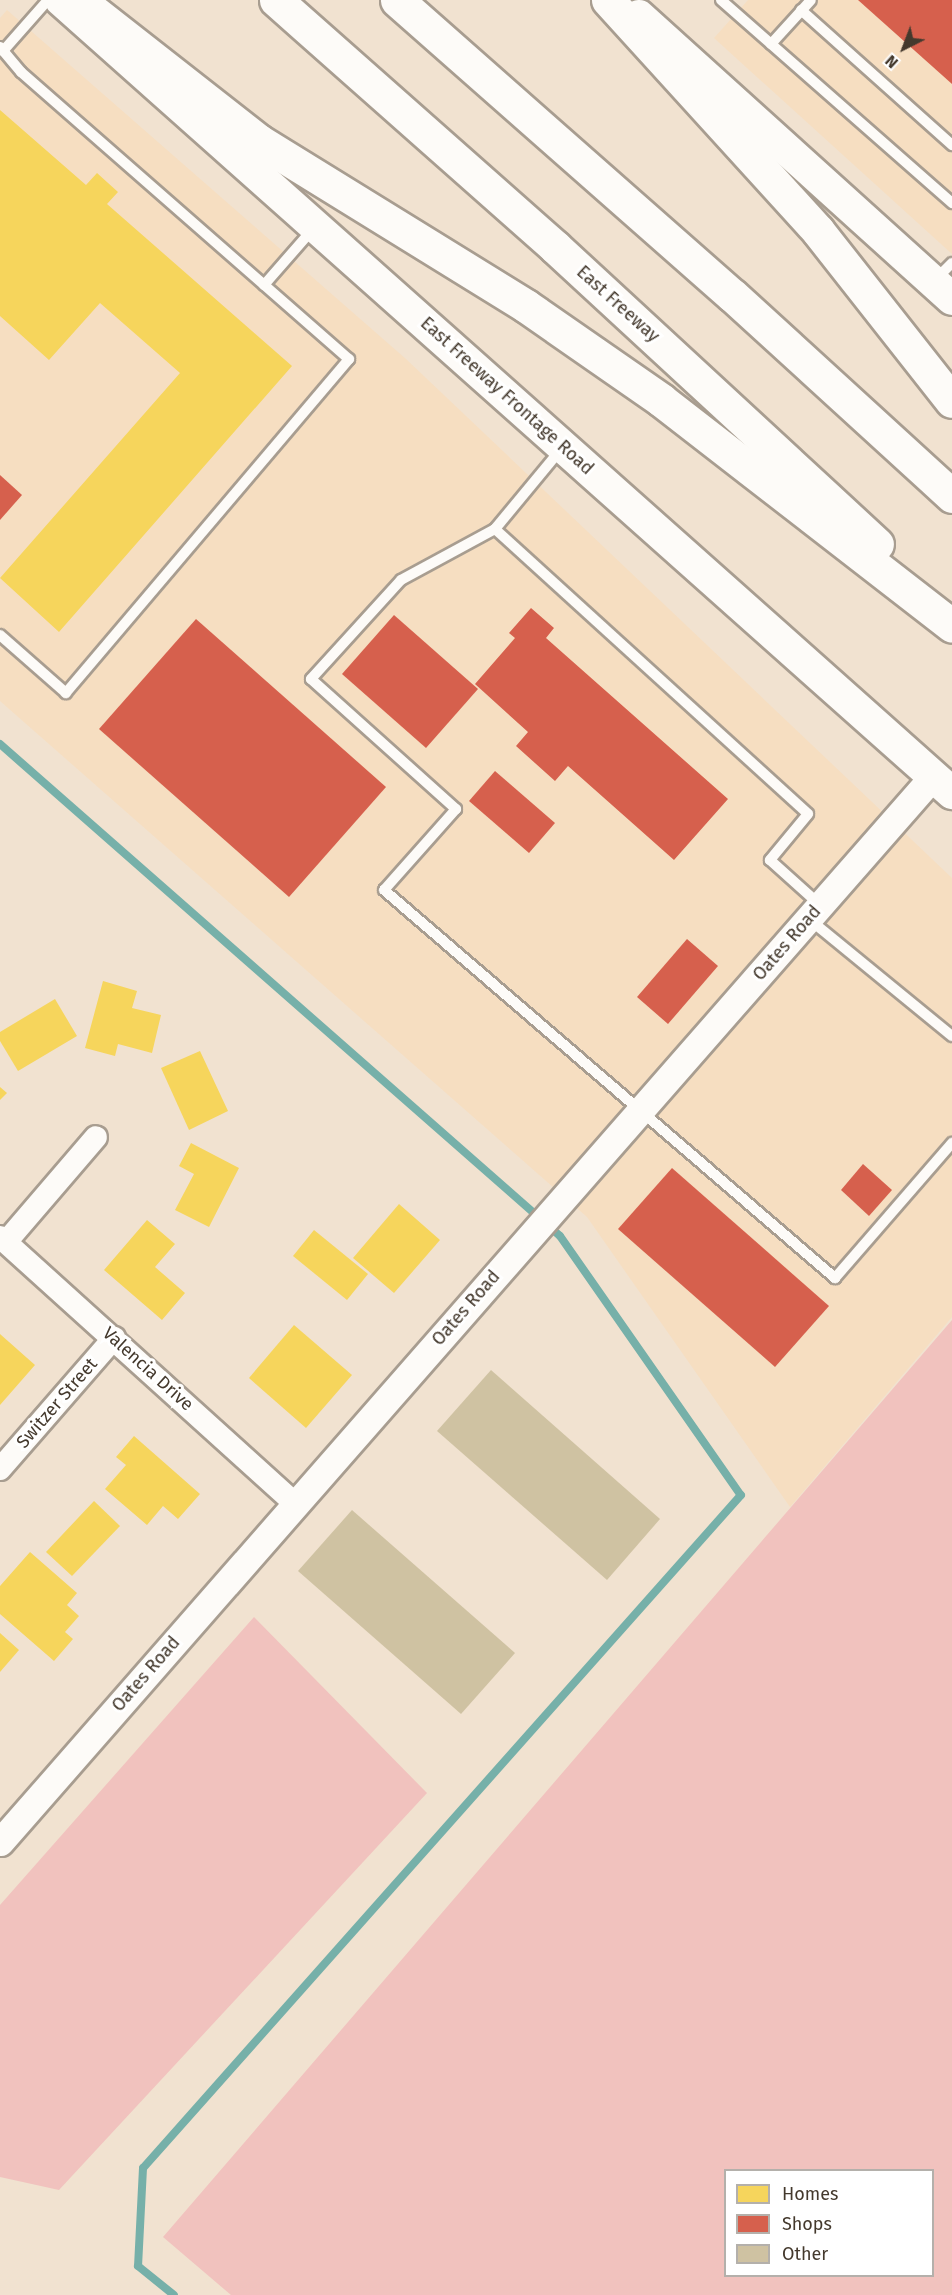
<!DOCTYPE html>
<style>
body{margin:0}
#map{position:relative;width:952px;height:2295px;overflow:hidden;background:#f1e2d0;font-family:"Fira Sans",sans-serif}
div>[style]{position:absolute}
.built>*{inset:0;background:#f6dec1}
.green>*{inset:0;background:#f1c2be}
.homes>*{inset:0;background:#f6d55c}
.shops>*{inset:0;background:#d6604d}
.stream>*{height:8px;margin:-4px;padding:0 4px;transform-origin:4px;border-radius:4px;background:#76b0a9}
.building>*{inset:0;background:#cfc2a2}
.roads{filter:drop-shadow(2px 0 #a89d90) drop-shadow(-2px 0 #a89d90) drop-shadow(0 2px #a89d90) drop-shadow(0 -2px #a89d90)}
.service>*{height:10px;margin:-5px;padding:0 5px;transform-origin:5px;border-radius:5px;background:#fdfbf8}
.minor>*{height:22px;margin:-11px;padding:0 11px;transform-origin:11px;border-radius:11px;background:#fdfbf8}
.tertiary>*{height:27px;margin:-13.5px;padding:0 13.5px;transform-origin:13.5px;border-radius:13.5px;background:#fdfbf8}
.secondary>*{height:32px;margin:-16px;padding:0 16px;transform-origin:16px;border-radius:16px;background:#fdfbf8}
.motorway>*{height:33px;margin:-16.5px;padding:0 16.5px;transform-origin:16.5px;border-radius:16.5px;background:#fdfbf8}
span{translate:-50% -50%;white-space:nowrap;text-align:center;line-height:1.15;-webkit-text-stroke:6px #fff;paint-order:stroke}
.street-label{font-size:18px;color:#44392d}
.legend{position:absolute;left:724px;top:2169px;width:210px;height:108px;box-sizing:border-box;background:#fff;border:2px solid #b4b0ab;margin:0;padding:8px 10px;list-style:none;font-size:18px;color:#44392d}
.legend li{display:flex;align-items:center;gap:12px;height:30px}
.legend b{width:30px;border:2px solid #b4b0ab}
.north{position:absolute;left:874px;top:18px;width:60px;height:60px;-webkit-text-stroke:4px #fff;paint-order:stroke;rotate:222deg;font-size:16px;font-weight:700;line-height:24px;text-align:center;color:#44392d}
.north::after{content:'';display:block;margin:auto;width:21px;height:27px;background:#44392d;clip-path:polygon(50% 0,100% 100%,50% 72%,0 100%)}
</style>
<div id="map">
<div class="built">
<i style="clip-path:polygon(748px 0,952px 0,952px 254px,714px 38px)"></i>
<i style="clip-path:polygon(7px 10px,406px 359px,952px 878px,952px 1317px,790px 1507px,587px 1217px,0 701px,0 18px)"></i>
</div>
<div class="green">
<i style="clip-path:polygon(evenodd,952px 1320px,952px 2295px,231px 2295px,163px 2237px,952px 1320px,932px 2170px,932px 2276px,726px 2276px,726px 2170px,932px 2170px)"></i>
<i style="clip-path:polygon(254px 1617px,427px 1793px,59px 2190px,0 2177px,0 1905px)"></i>
</div>
<div class="homes">
<i style="clip-path:polygon(0 110px,86px 185px,97px 173px,118px 192px,107px 204px,292px 366px,59px 632px,0 578px,180px 373px,100px 303px,49px 360px,0 316px)"></i>
<i style="clip-path:polygon(103px 981px,137px 991px,132px 1008px,161px 1015px,152px 1053px,118px 1044px,115px 1056px,85px 1048px)"></i>
<i style="clip-path:polygon(55px 999px,77px 1036px,18px 1071px,0 1041px,0 1032px)"></i>
<i style="clip-path:polygon(200px 1051px,228px 1111px,189px 1130px,161px 1068px)"></i>
<i style="clip-path:polygon(0 1087px,7px 1093px,0 1100px)"></i>
<i style="clip-path:polygon(191px 1143px,239px 1168px,209px 1227px,175px 1210px,194px 1174px,179px 1166px)"></i>
<i style="clip-path:polygon(399px 1204px,440px 1240px,394px 1293px,353px 1258px)"></i>
<i style="clip-path:polygon(147px 1220px,175px 1244px,155px 1267px,185px 1293px,162px 1320px,104px 1270px)"></i>
<i style="clip-path:polygon(314px 1230px,368px 1274px,347px 1300px,293px 1256px)"></i>
<i style="clip-path:polygon(294px 1325px,352px 1375px,306px 1428px,249px 1378px)"></i>
<i style="clip-path:polygon(0 1334px,35px 1365px,0 1405px)"></i>
<i style="clip-path:polygon(134px 1436px,200px 1494px,178px 1519px,163px 1506px,147px 1525px,105px 1489px,126px 1465px,116px 1457px)"></i>
<i style="clip-path:polygon(94px 1501px,120px 1526px,72px 1576px,46px 1552px)"></i>
<i style="clip-path:polygon(30px 1552px,77px 1593px,67px 1605px,79px 1616px,65px 1632px,73px 1639px,54px 1661px,0 1614px,0 1586px)"></i>
<i style="clip-path:polygon(0 1633px,19px 1650px,0 1672px)"></i>
</div>
<div class="shops">
<i style="clip-path:polygon(858px 0,952px 0,952px 84px)"></i>
<i style="clip-path:polygon(0 475px,22px 495px,0 520px)"></i>
<i style="clip-path:polygon(531px 608px,554px 628px,546px 638px,728px 799px,674px 860px,568px 766px,555px 781px,516px 746px,528px 732px,475px 684px,515px 638px,509px 633px)"></i>
<i style="clip-path:polygon(394px 615px,478px 689px,426px 748px,342px 674px)"></i>
<i style="clip-path:polygon(196px 619px,386px 787px,289px 897px,99px 729px)"></i>
<i style="clip-path:polygon(495px 771px,555px 823px,529px 853px,469px 801px)"></i>
<i style="clip-path:polygon(687px 939px,718px 966px,668px 1024px,637px 997px)"></i>
<i style="clip-path:polygon(863px 1164px,892px 1190px,869px 1216px,841px 1190px)"></i>
<i style="clip-path:polygon(672px 1168px,829px 1306px,775px 1367px,618px 1229px)"></i>
</div>
<div class="stream">
<i style="left:0;top:744px;width:745px;rotate:41.3deg"></i>
<i style="left:560px;top:1236px;width:316px;rotate:55.1deg"></i>
<i style="left:741px;top:1495px;width:900px;rotate:131.62deg"></i>
<i style="left:143px;top:2168px;width:98px;rotate:92.9deg"></i>
<i style="left:138px;top:2266px;width:46px;rotate:38.9deg"></i>
</div>
<div class="building">
<i style="clip-path:polygon(491px 1370px,660px 1519px,607px 1580px,437px 1431px)"></i>
<i style="clip-path:polygon(352px 1510px,515px 1653px,461px 1714px,298px 1571px)"></i>
</div>
<div class="roads">
<div class="service">
<i style="left:721px;top:0;width:308px;rotate:41.3deg"></i>
<i style="left:801px;top:10px;width:203px;rotate:41.8deg"></i>
<i style="left:771px;top:44px;width:59px;rotate:-47.7deg"></i>
<i style="left:0;top:47px;width:33px;rotate:50deg"></i>
<i style="left:21px;top:72px;width:436px;rotate:41.2deg"></i>
<i style="left:349px;top:359px;width:438px;rotate:130.3deg"></i>
<i style="left:66px;top:693px;width:88px;rotate:-138.7deg"></i>
<i style="left:3px;top:51px;width:68px;rotate:-48.6deg"></i>
<i style="left:935px;top:280px;width:24px;rotate:-45deg"></i>
<i style="left:264px;top:285px;width:74px;rotate:-48.8deg"></i>
<i style="left:562px;top:448px;width:105px;rotate:129.6deg"></i>
<i style="left:495px;top:529px;width:423px;rotate:42.3deg"></i>
<i style="left:808px;top:814px;width:60px;rotate:129.6deg"></i>
<i style="left:770px;top:860px;width:67px;rotate:42deg"></i>
<i style="left:495px;top:529px;width:107px;rotate:151.5deg"></i>
<i style="left:401px;top:580px;width:134px;rotate:132.3deg"></i>
<i style="left:311px;top:679px;width:195px;rotate:41.9deg"></i>
<i style="left:456px;top:809px;width:108px;rotate:131.6deg"></i>
<i style="left:384px;top:890px;width:595px;rotate:40.71deg"></i>
<i style="left:835px;top:1278px;width:179px;rotate:-49.1deg"></i>
<i style="left:809px;top:919px;width:185px;rotate:39.3deg"></i>
</div>
<div class="minor">
<i style="left:0;top:1237px;width:398px;rotate:42.1deg"></i>
<i style="left:6px;top:1242px;width:138px;rotate:-49.4deg"></i>
<i style="left:0;top:1469px;width:174px;rotate:-49deg"></i>
</div>
<div class="tertiary">
<i style="left:0;top:1842px;width:1418px;rotate:-48.8deg"></i>
</div>
<div class="secondary">
<i style="left:61px;top:0;width:1193px;rotate:41.67deg"></i>
<i style="left:639px;top:16px;width:422px;rotate:42.1deg"></i>
</div>
<div class="motorway">
<i style="left:79px;top:0;width:229px;rotate:38.1deg"></i>
<i style="left:259px;top:141px;width:314px;rotate:31.7deg"></i>
<i style="left:526px;top:306px;width:165px;rotate:34.8deg"></i>
<i style="left:661px;top:400px;width:368px;rotate:37.8deg"></i>
<i style="left:276px;top:0;width:373px;rotate:41.5deg"></i>
<i style="left:555px;top:247px;width:438px;rotate:42.7deg"></i>
<i style="left:397px;top:0;width:446px;rotate:41.4deg"></i>
<i style="left:732px;top:295px;width:298px;rotate:42.4deg"></i>
<i style="left:608px;top:0;width:312px;rotate:47.7deg"></i>
<i style="left:818px;top:231px;width:216px;rotate:51.8deg"></i>
</div>
</div>
<div class="street-label">
<span style="left:618px;top:304px;rotate:42deg">East Freeway</span>
<span style="left:507px;top:396px;rotate:42deg">East Freeway Frontage Road</span>
<span style="left:787px;top:943px;rotate:-49deg">Oates Road</span>
<span style="left:466px;top:1308px;rotate:-49deg">Oates Road</span>
<span style="left:148px;top:1369px;rotate:42deg">Valencia Drive</span>
<span style="left:57px;top:1403px;rotate:-49deg">Switzer Street</span>
<span style="left:146px;top:1674px;rotate:-49deg">Oates Road</span>
</div>
<ul class="legend">
<li><b style="height:16px;background:#f6d55c"></b>Homes</li>
<li><b style="height:16px;background:#d6604d"></b>Shops</li>
<li><b style="height:16px;background:#cfc2a2"></b>Other</li>
</ul>
<div class="north">N</div>
</div>
